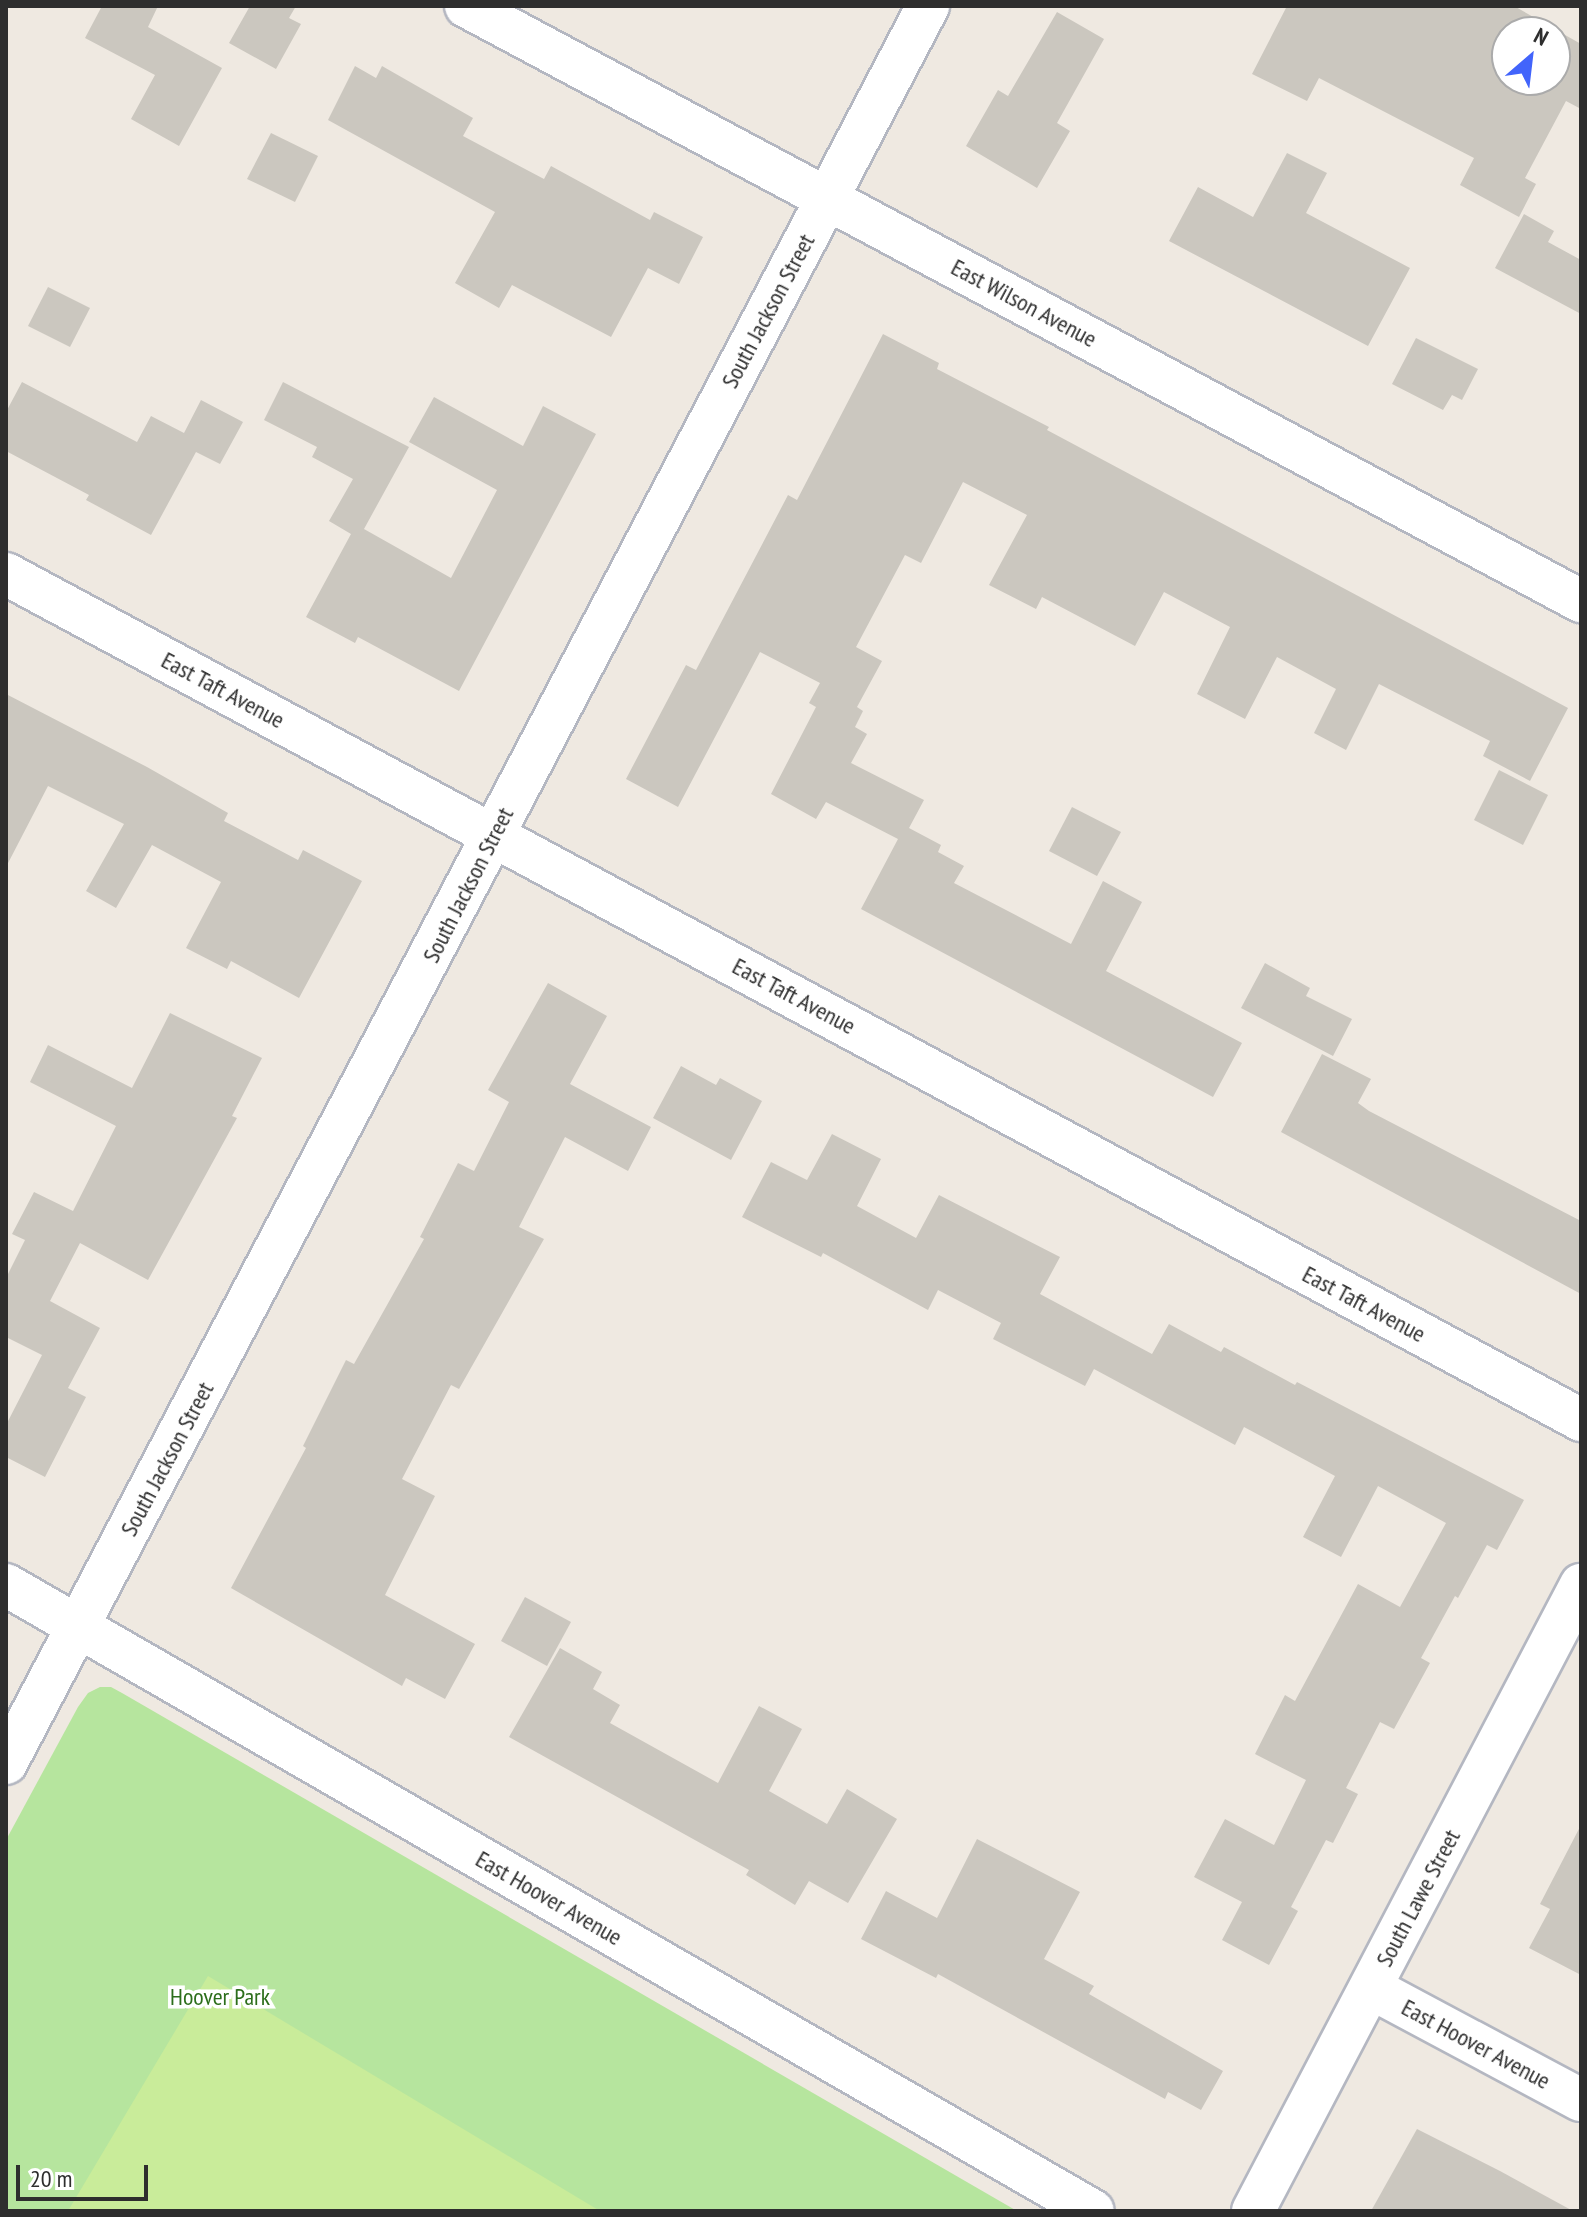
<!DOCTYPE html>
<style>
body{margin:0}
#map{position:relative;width:1587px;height:2217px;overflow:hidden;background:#efe9e1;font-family:"PT Sans Narrow",sans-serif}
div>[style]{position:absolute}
.green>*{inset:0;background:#b6e59e}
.pitch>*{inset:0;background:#c9ec9a}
.building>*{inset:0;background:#cbc7bf}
.roads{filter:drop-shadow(2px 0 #b4b7c1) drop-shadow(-2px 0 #b4b7c1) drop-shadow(0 2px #b4b7c1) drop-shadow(0 -2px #b4b7c1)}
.minor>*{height:42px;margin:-21px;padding:0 21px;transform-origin:21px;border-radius:21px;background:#fff}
span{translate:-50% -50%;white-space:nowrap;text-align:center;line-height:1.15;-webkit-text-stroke:7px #fff;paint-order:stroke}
.street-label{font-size:24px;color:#2e2e2e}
.park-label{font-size:24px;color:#2c6e1b}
.frame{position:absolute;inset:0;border:8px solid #2e2e2e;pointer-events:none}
.north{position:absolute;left:1491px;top:16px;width:80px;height:80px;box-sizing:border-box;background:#fff;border:2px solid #ababab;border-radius:50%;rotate:28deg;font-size:22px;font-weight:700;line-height:32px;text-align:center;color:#2e2e2e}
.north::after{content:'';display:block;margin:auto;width:28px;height:36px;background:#4264fb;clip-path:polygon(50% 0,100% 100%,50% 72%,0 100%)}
.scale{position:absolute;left:16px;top:2165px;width:132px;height:36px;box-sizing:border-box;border:4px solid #2e2e2e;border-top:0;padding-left:10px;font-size:24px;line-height:28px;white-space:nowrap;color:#2e2e2e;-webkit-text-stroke:6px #fff;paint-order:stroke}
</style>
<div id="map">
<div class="green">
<i style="clip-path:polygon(100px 1687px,111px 1687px,122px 1693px,1017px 2211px,6px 2211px,6px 1840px,78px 1707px,88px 1693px)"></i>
</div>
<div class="pitch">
<i style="clip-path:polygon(208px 1976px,600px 2211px,68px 2211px)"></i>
</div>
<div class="building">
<i style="clip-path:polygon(102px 6px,158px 6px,148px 27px,222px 68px,179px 146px,131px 119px,155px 75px,85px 38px)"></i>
<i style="clip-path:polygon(250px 6px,296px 6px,289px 18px,301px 24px,276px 69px,229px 43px)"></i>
<i style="clip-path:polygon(evenodd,1287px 6px,1514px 6px,1581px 44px,1581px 109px,1566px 101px,1525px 178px,1536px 184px,1519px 217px,1460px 185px,1474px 158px,1319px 78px,1307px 101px,1252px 74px,1287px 6px,1507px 32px,1555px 32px,1555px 80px,1507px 80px,1507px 32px)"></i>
<i style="clip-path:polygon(1057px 12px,1104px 39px,1057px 123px,1070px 131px,1037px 188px,966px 146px,998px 90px,1008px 96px)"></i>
<i style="clip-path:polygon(355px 66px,376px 78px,382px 66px,473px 118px,463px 136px,544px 179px,551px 166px,650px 220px,654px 212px,703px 237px,679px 284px,648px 268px,611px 337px,512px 285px,499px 308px,455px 283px,495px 212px,328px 120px)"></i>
<i style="clip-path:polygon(271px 133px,318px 156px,295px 202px,247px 179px)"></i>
<i style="clip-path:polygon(1287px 153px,1327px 173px,1306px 213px,1410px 268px,1368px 346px,1169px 241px,1198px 187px,1253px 217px)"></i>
<i style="clip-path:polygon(1524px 214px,1554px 231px,1548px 242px,1581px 260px,1581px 314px,1495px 268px)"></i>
<i style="clip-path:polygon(48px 287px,90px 308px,70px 347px,28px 326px)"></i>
<i style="clip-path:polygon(883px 334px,939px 363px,937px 369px,1049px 427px,1047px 430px,1568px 708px,1530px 781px,1483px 756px,1490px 741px,1379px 684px,1346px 750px,1314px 733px,1336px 689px,1277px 657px,1245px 719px,1197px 694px,1230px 627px,1164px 592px,1135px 646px,1042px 597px,1036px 609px,989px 585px,1027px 515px,963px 482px,921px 563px,905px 555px,856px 647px,882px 661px,857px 707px,863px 711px,855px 727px,867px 734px,851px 763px,924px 800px,909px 828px,941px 845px,938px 852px,964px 866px,954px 883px,1071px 944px,1103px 881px,1142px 902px,1106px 971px,1242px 1043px,1213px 1097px,861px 909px,898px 839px,826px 802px,816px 819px,771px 794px,816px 707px,809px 703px,820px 683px,760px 652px,678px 807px,626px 779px,686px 665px,696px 670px,788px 495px,797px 500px)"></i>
<i style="clip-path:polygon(1416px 338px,1478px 369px,1462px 400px,1452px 395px,1443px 410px,1392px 384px)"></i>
<i style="clip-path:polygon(22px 382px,137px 442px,151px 416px,184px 433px,201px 400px,243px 422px,220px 464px,196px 452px,151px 535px,86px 500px,89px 495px,6px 451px,6px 412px)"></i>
<i style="clip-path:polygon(283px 382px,409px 447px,364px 529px,451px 578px,497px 490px,409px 442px,434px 397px,523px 446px,543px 406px,596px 434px,459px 691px,358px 637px,355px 643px,306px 617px,351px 534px,329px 521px,353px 479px,312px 457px,317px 447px,264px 420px)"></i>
<i style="clip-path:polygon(6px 694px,147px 767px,228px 813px,224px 821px,298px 860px,303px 850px,362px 881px,299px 998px,231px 961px,227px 969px,186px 948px,221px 882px,152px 845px,116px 908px,86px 891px,124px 824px,48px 786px,6px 867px)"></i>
<i style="clip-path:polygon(1499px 770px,1548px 795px,1523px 845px,1474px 820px)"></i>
<i style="clip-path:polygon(1072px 807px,1121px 832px,1097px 876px,1049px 851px)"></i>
<i style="clip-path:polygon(1265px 963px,1310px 988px,1306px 996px,1352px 1019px,1333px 1056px,1241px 1008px)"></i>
<i style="clip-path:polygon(548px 983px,607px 1016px,570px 1084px,651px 1127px,628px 1171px,565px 1137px,519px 1227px,544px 1239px,459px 1389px,451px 1385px,402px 1479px,435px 1496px,385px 1595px,475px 1644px,445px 1699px,406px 1678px,402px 1686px,231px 1588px,306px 1448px,303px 1446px,346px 1360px,354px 1364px,424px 1239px,420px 1237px,458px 1163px,474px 1171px,509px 1102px,488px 1090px)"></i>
<i style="clip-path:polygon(170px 1013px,262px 1058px,232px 1116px,237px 1118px,148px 1280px,80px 1243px,50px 1301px,100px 1328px,68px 1388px,86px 1397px,45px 1477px,6px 1457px,6px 1425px,42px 1355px,6px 1337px,6px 1278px,25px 1240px,12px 1234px,34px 1192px,73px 1211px,116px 1126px,30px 1082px,48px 1045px,132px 1088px)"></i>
<i style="clip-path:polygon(1322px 1054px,1371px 1079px,1358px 1103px,1369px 1111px,1581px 1221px,1581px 1294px,1281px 1132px)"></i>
<i style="clip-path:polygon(681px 1066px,716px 1085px,720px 1078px,762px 1101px,731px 1160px,653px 1118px)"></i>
<i style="clip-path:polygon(832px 1134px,881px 1159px,857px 1206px,916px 1238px,939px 1195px,1060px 1257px,1040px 1294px,1152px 1354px,1169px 1324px,1221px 1352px,1224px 1347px,1295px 1385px,1297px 1382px,1524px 1500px,1497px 1550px,1487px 1545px,1458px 1598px,1455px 1596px,1421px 1658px,1430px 1663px,1394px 1729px,1380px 1722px,1346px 1788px,1358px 1794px,1333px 1843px,1326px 1840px,1291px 1907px,1298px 1911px,1269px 1965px,1222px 1940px,1242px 1902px,1194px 1877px,1225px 1819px,1274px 1845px,1306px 1780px,1255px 1754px,1285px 1695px,1295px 1701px,1358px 1584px,1400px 1607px,1446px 1523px,1378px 1486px,1341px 1557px,1303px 1537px,1335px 1476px,1244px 1427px,1235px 1445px,1094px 1369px,1085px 1386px,993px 1339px,1001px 1323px,938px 1290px,928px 1310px,823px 1253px,821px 1257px,742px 1217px,771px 1162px,807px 1180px)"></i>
<i style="clip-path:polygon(525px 1597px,571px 1622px,547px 1666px,501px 1641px)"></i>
<i style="clip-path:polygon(560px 1648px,602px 1672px,593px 1689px,620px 1705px,610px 1723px,718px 1783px,759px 1706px,802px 1729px,769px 1791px,827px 1824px,847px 1789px,897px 1819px,848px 1903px,809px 1881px,795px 1905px,746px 1875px,749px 1870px,509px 1737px)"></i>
<i style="clip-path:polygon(1581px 1825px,1581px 1975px,1529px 1948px,1550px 1909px,1540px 1904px)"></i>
<i style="clip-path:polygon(977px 1839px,1080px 1892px,1044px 1959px,1094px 1986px,1089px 1994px,1223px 2071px,1201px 2110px,1168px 2092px,1165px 2099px,938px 1974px,936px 1978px,861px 1939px,886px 1891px,937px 1918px)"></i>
<i style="clip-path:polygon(1417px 2129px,1500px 2171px,1573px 2211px,1371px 2211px)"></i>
</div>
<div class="roads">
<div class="minor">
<i style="left:466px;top:6px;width:1264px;rotate:28.09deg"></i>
<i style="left:6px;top:574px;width:1788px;rotate:28.24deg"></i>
<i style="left:6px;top:1585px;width:1254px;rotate:29.94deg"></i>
<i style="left:6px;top:1763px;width:1984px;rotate:-62.31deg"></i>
<i style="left:1371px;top:1988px;width:238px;rotate:28.1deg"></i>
<i style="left:1253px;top:2211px;width:707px;rotate:-62.35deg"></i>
</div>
</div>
<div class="street-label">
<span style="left:1024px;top:303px;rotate:28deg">East Wilson Avenue</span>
<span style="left:768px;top:311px;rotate:-62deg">South Jackson Street</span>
<span style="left:223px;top:690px;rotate:28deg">East Taft Avenue</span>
<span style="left:468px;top:885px;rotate:-63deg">South Jackson Street</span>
<span style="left:794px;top:996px;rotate:28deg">East Taft Avenue</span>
<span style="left:1364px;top:1304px;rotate:28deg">East Taft Avenue</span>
<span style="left:167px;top:1459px;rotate:-62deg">South Jackson Street</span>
<span style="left:549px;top:1898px;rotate:30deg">East Hoover Avenue</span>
<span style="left:1418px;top:1898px;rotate:-62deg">South Lawe Street</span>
<span style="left:1476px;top:2044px;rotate:28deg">East Hoover Avenue</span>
</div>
<div class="park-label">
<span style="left:220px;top:1997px">Hoover Park</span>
</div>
<div class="frame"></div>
<div class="north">N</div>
<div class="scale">20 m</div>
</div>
